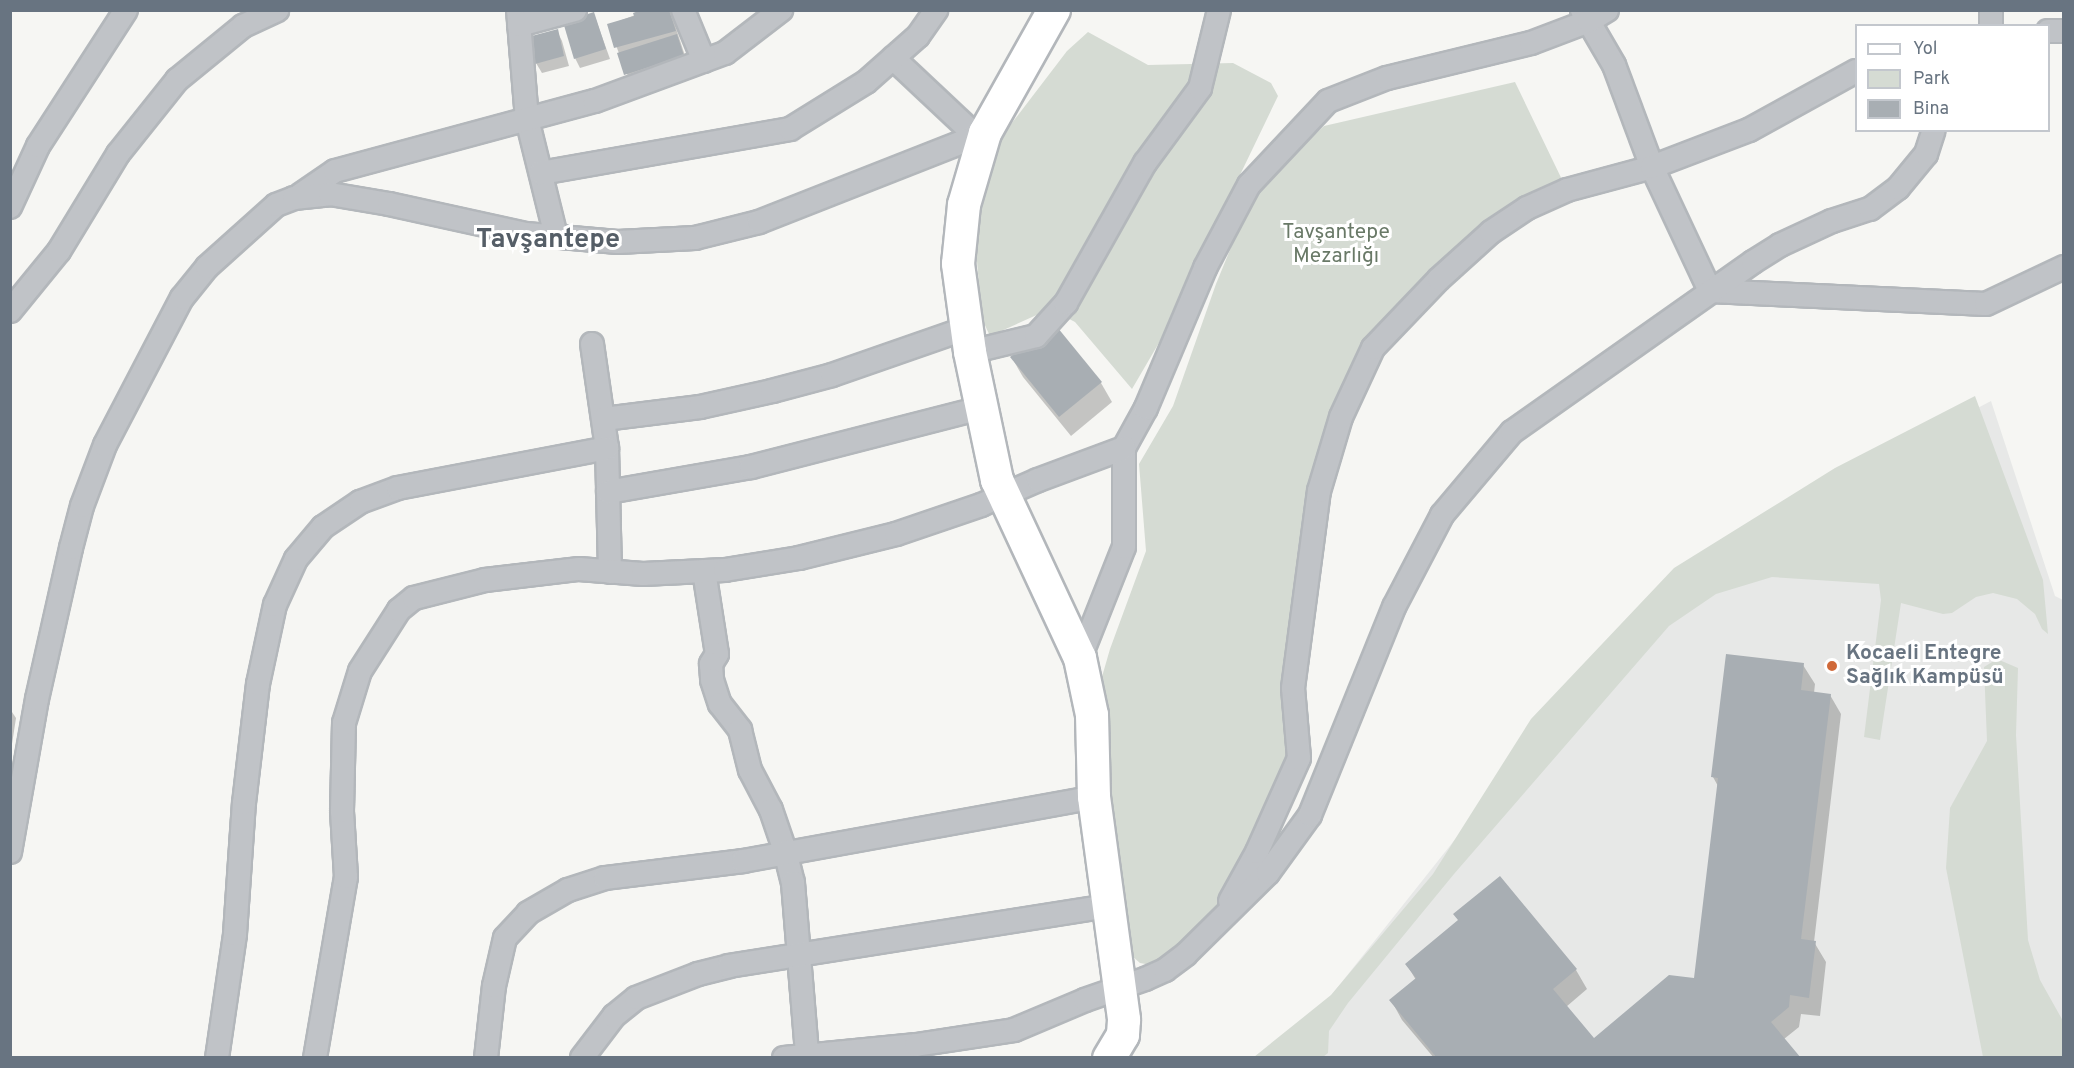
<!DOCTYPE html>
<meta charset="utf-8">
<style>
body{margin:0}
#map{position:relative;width:2074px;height:1068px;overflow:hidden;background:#f6f6f3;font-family:Overpass,sans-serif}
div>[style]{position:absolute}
.built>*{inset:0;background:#e7e8e7}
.green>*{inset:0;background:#d5dbd3}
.shadow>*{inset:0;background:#0003}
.building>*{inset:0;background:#a8aeb3}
.roads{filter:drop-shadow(2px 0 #b3b7bb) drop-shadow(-2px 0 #b3b7bb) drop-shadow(0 2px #b3b7bb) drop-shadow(0 -2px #b3b7bb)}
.street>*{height:22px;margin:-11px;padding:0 11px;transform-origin:11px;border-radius:11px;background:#c0c3c7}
.secondary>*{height:32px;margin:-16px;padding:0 16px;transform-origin:16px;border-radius:16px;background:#fff}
.dots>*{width:16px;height:16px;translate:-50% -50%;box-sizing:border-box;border:3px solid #fff;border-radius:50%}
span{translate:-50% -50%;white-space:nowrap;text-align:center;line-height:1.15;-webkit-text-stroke:6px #fff;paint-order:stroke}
.park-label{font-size:21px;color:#697967}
.poi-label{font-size:21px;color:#687481;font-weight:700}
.left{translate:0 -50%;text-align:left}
.district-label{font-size:27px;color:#555e67;font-weight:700}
.frame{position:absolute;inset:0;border:12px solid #687481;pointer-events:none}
.legend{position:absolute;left:1855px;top:24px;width:195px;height:108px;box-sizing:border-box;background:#fff;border:2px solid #c3c7cd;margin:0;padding:8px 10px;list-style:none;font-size:18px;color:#687481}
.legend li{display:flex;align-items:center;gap:12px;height:30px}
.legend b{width:30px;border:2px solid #c3c7cd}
</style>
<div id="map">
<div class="built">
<i style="clip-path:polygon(1991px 401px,2055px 596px,2063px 600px,2063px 1057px,1260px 1058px,1299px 1036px,1541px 731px,1706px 550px)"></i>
</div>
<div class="green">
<i style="clip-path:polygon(1088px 32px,1148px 65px,1233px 63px,1271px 83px,1278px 96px,1160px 341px,1132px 389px,1075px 322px,1050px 309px,990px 336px,982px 319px,976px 250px,982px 198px,1002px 136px,1067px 51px)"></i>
<i style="clip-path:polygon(1515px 82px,1567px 190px,1465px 243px,1400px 320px,1337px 416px,1287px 698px,1286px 757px,1265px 810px,1218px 913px,1165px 958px,1151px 965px,1140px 963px,1132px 956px,1126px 944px,1097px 694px,1110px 649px,1146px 551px,1139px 464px,1173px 406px,1216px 284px,1255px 189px,1324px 126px)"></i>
<i style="clip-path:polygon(1975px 396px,2043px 580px,2048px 634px,2042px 629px,2035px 614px,2017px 599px,1993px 593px,1976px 597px,1952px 613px,1943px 614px,1901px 603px,1880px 740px,1864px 737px,1881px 600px,1879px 584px,1772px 577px,1716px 594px,1669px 626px,1454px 874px,1348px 1003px,1329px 1031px,1328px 1053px,1323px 1057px,1254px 1057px,1331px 995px,1433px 874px,1531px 719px,1674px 568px,1835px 468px)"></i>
<i style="clip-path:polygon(1997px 659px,2018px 668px,2016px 735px,2028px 940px,2040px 980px,2063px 1021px,2063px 1057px,1983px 1057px,1946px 868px,1950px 808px,1987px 741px,1984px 667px)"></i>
</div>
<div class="shadow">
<i style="clip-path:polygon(649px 10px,670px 10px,688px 65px,631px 84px,608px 25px)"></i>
<i style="clip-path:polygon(594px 14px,610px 59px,580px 68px,575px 58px)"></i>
<i style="clip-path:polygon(557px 31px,562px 41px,569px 66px,542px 73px,536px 63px)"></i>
<i style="clip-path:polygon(1052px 324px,1101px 383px,1112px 402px,1071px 436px,1023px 377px,1012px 358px)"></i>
<i style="clip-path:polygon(1803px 665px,1815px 684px,1814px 693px,1830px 695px,1841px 714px,1814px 942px,1826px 962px,1820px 1016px,1801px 1014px,1799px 1027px,1784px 1039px,1799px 1058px,1434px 1058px,1402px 1020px,1391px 1000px,1416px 980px,1407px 965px,1459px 921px,1455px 915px,1499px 878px,1576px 970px,1587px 989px,1566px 1007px,1593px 1040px,1696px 980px,1719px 788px,1713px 777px)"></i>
<i style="clip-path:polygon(10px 709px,16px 718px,12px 744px,10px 744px)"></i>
</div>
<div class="building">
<i style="clip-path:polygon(641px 10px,669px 10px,676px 31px,614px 48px,607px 24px,634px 16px,633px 13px)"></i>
<i style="clip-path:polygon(594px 12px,606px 49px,574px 59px,563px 22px)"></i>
<i style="clip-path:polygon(558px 29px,564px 56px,535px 64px,528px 37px)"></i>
<i style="clip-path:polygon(677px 34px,684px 56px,624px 75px,617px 53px)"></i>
<i style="clip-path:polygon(1053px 322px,1102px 382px,1059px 417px,1010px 357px)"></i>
<i style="clip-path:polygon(1726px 654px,1804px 663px,1801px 690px,1831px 694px,1801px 939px,1816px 941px,1809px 998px,1790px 995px,1789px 1007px,1771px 1022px,1801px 1058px,1437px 1058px,1389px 1000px,1416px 978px,1405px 964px,1458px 920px,1453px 914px,1500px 876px,1577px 969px,1553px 989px,1594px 1038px,1669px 975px,1694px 978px,1718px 778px,1711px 777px)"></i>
</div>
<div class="roads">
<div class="street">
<i style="left:518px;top:10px;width:109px;rotate:85.3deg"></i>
<i style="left:527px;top:119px;width:121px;rotate:76.1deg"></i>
<i style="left:683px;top:10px;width:55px;rotate:67.6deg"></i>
<i style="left:1582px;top:10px;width:64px;rotate:59.8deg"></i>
<i style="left:1614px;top:65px;width:109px;rotate:69.6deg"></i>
<i style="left:1652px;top:167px;width:137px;rotate:64.9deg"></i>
<i style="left:1991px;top:10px;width:16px;rotate:90deg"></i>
<i style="left:519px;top:25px;width:58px;rotate:-15deg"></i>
<i style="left:2048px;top:31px;width:16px"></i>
<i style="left:893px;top:58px;width:115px;rotate:43.2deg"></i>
<i style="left:541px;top:173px;width:253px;rotate:-10deg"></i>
<i style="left:790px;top:129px;width:89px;rotate:-31.7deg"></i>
<i style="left:866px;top:82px;width:69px;rotate:-41.5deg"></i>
<i style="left:918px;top:36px;width:32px;rotate:-55deg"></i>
<i style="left:300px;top:195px;width:42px;rotate:-34.4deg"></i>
<i style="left:335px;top:171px;width:269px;rotate:-15.1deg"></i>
<i style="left:595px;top:101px;width:139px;rotate:-20.3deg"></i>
<i style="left:725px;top:53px;width:71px;rotate:-37.5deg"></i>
<i style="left:10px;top:207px;width:67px;rotate:-65.3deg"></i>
<i style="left:38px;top:146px;width:162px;rotate:-57.1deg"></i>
<i style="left:1710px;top:291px;width:276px;rotate:2.7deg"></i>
<i style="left:1986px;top:304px;width:86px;rotate:-25.4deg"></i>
<i style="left:10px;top:311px;width:77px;rotate:-50.8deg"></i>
<i style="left:59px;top:251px;width:114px;rotate:-58.7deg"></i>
<i style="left:118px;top:154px;width:95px;rotate:-51.4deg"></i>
<i style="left:177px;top:80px;width:85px;rotate:-39.3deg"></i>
<i style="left:243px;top:26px;width:38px;rotate:-25deg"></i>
<i style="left:592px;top:344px;width:105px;rotate:81.8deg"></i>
<i style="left:607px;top:448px;width:124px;rotate:88.6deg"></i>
<i style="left:970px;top:352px;width:68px;rotate:-13.6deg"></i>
<i style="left:1036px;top:336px;width:45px;rotate:-47.7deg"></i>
<i style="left:1066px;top:303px;width:161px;rotate:-60.6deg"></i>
<i style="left:1145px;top:163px;width:93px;rotate:-53.7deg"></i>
<i style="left:1200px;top:88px;width:80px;rotate:-76.3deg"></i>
<i style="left:604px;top:419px;width:97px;rotate:-7.1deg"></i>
<i style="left:700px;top:407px;width:74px;rotate:-12.5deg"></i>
<i style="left:772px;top:391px;width:62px;rotate:-14.9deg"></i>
<i style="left:832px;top:375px;width:143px;rotate:-19.2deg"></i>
<i style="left:608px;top:492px;width:145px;rotate:-9.9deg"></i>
<i style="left:751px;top:467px;width:237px;rotate:-14.4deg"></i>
<i style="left:704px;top:571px;width:84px;rotate:81.1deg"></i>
<i style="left:717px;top:654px;width:12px;rotate:121deg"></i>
<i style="left:711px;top:664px;width:16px;rotate:86deg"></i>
<i style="left:712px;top:680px;width:25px;rotate:72deg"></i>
<i style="left:720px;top:704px;width:33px;rotate:52deg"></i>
<i style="left:740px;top:730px;width:41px;rotate:76deg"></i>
<i style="left:750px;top:770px;width:45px;rotate:62.3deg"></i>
<i style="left:771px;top:810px;width:43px;rotate:71.1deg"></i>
<i style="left:785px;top:851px;width:33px;rotate:76deg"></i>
<i style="left:793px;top:883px;width:173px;rotate:85.3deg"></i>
<i style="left:1080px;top:658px;width:119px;rotate:-68.4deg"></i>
<i style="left:1124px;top:547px;width:99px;rotate:-90deg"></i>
<i style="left:1124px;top:448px;width:46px;rotate:-61.2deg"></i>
<i style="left:1146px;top:408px;width:152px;rotate:-67.1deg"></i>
<i style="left:1205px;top:268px;width:94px;rotate:-62.1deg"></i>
<i style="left:1249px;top:185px;width:115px;rotate:-46.8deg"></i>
<i style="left:1328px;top:101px;width:63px;rotate:-21.3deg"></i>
<i style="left:1387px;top:78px;width:148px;rotate:-13.7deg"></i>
<i style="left:1531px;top:43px;width:62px;rotate:-20.8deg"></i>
<i style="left:1589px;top:21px;width:21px;rotate:-31deg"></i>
<i style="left:10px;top:852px;width:155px;rotate:-80deg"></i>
<i style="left:37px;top:699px;width:155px;rotate:-77.3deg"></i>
<i style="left:71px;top:548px;width:43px;rotate:-75.3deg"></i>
<i style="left:82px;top:506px;width:65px;rotate:-69.3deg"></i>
<i style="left:105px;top:445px;width:166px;rotate:-62.4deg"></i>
<i style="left:182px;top:298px;width:40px;rotate:-51deg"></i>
<i style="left:207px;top:267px;width:93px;rotate:-41.9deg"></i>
<i style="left:276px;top:205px;width:19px;rotate:-21deg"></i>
<i style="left:294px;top:198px;width:36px;rotate:-6deg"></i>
<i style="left:330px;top:194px;width:60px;rotate:9.6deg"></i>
<i style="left:389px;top:204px;width:140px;rotate:12.4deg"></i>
<i style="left:526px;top:234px;width:92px;rotate:5deg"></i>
<i style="left:618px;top:242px;width:77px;rotate:-3deg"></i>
<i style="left:695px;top:238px;width:66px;rotate:-14deg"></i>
<i style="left:759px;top:222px;width:243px;rotate:-21.5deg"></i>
<i style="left:1230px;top:901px;width:56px;rotate:-61.1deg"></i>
<i style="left:1257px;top:852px;width:103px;rotate:-65.9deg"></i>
<i style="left:1299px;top:758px;width:70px;rotate:-94.9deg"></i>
<i style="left:1293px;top:688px;width:199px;rotate:-82.5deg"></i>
<i style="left:1319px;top:491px;width:77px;rotate:-73.4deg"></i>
<i style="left:1341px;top:417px;width:76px;rotate:-65.1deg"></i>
<i style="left:1373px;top:348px;width:95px;rotate:-46.3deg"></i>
<i style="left:1439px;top:279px;width:70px;rotate:-42.1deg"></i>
<i style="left:1491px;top:232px;width:43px;rotate:-33.7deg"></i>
<i style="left:1527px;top:208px;width:44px;rotate:-24.2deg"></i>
<i style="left:1567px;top:190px;width:88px;rotate:-15.1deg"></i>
<i style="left:1652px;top:167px;width:104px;rotate:-20.9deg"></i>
<i style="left:1749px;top:130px;width:122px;rotate:-28.9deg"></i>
<i style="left:217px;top:1058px;width:125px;rotate:-81.7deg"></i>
<i style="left:235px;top:934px;width:131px;rotate:-86.1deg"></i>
<i style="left:244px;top:803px;width:120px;rotate:-83.3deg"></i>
<i style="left:258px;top:684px;width:81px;rotate:-77.9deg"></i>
<i style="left:275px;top:605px;width:51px;rotate:-65.5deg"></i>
<i style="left:296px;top:559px;width:42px;rotate:-49.8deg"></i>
<i style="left:323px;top:527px;width:45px;rotate:-34deg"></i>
<i style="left:360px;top:502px;width:40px;rotate:-20.2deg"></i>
<i style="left:398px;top:488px;width:213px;rotate:-10.8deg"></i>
<i style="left:315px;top:1058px;width:184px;rotate:-80.3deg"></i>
<i style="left:346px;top:877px;width:66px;rotate:-93.5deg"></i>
<i style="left:342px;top:811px;width:88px;rotate:-88.7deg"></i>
<i style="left:344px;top:723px;width:54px;rotate:-72.9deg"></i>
<i style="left:360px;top:671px;width:72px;rotate:-57.4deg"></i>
<i style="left:399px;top:610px;width:19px;rotate:-39deg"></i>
<i style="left:414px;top:598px;width:73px;rotate:-14.2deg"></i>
<i style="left:485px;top:580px;width:95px;rotate:-6.7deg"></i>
<i style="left:579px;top:569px;width:64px;rotate:4.5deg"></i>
<i style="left:643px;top:574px;width:82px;rotate:-2.8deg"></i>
<i style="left:725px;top:570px;width:75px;rotate:-9.2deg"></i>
<i style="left:799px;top:558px;width:100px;rotate:-13.9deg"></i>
<i style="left:896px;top:534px;width:90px;rotate:-18.8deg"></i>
<i style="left:981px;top:505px;width:62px;rotate:-23.7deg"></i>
<i style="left:1038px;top:480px;width:92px;rotate:-20.4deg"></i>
<i style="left:486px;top:1058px;width:72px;rotate:-83.7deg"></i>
<i style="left:494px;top:986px;width:49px;rotate:-77.1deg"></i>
<i style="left:505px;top:938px;width:34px;rotate:-47deg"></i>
<i style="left:528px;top:913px;width:46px;rotate:-29.9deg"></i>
<i style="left:568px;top:890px;width:39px;rotate:-18deg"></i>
<i style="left:605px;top:878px;width:139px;rotate:-7deg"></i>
<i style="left:743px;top:861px;width:357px;rotate:-10.3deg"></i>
<i style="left:582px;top:1058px;width:53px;rotate:-52.7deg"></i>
<i style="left:614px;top:1016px;width:28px;rotate:-39deg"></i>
<i style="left:636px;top:998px;width:66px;rotate:-21.2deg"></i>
<i style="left:698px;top:974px;width:32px;rotate:-14deg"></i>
<i style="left:729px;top:966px;width:383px;rotate:-9deg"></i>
<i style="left:784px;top:1058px;width:133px;rotate:-5.6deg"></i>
<i style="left:916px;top:1045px;width:99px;rotate:-8.7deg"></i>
<i style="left:1014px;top:1030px;width:77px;rotate:-22.9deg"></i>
<i style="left:1085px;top:1000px;width:64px;rotate:-19.3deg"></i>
<i style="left:1145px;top:979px;width:22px;rotate:-24deg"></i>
<i style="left:1165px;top:970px;width:26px;rotate:-37deg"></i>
<i style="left:1186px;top:954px;width:115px;rotate:-44.6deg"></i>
<i style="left:1268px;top:873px;width:72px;rotate:-54.1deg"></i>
<i style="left:1310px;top:815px;width:224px;rotate:-68deg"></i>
<i style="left:1394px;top:607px;width:104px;rotate:-62.4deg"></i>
<i style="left:1442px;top:515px;width:109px;rotate:-49.9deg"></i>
<i style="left:1512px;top:432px;width:295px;rotate:-35.2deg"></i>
<i style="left:1753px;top:262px;width:32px;rotate:-32deg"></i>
<i style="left:1780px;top:245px;width:57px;rotate:-24.8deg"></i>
<i style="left:1832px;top:221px;width:40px;rotate:-18deg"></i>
<i style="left:1870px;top:209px;width:35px;rotate:-37deg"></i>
<i style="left:1898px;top:188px;width:44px;rotate:-50.5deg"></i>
<i style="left:1926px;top:154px;width:25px;rotate:-72deg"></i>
</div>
<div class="secondary">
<i style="left:1054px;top:10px;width:141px;rotate:119.3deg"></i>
<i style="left:985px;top:133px;width:75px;rotate:106.3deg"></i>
<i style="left:964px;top:205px;width:59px;rotate:95.8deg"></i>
<i style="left:958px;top:264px;width:89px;rotate:82.2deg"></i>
<i style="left:970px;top:352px;width:131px;rotate:78.1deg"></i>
<i style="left:997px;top:480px;width:196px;rotate:65deg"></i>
<i style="left:1080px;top:658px;width:58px;rotate:78.1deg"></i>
<i style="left:1092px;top:715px;width:82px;rotate:88.6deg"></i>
<i style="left:1094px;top:797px;width:225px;rotate:82.3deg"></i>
<i style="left:1124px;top:1020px;width:15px;rotate:94deg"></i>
<i style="left:1123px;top:1035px;width:27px;rotate:121deg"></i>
</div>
</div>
<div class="dots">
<i style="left:1832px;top:666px;background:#d06939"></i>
</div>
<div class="park-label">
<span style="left:1336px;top:245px">Tavşantepe<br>Mezarlığı</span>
</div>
<div class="poi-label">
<span class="left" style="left:1846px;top:666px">Kocaeli Entegre<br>Sağlık Kampüsü</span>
</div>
<div class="district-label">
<span style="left:548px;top:241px">Tavşantepe</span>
</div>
<div class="frame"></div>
<ul class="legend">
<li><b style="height:8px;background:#fff"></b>Yol</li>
<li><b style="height:16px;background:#d5dbd3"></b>Park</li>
<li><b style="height:16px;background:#a8aeb3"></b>Bina</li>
</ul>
</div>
